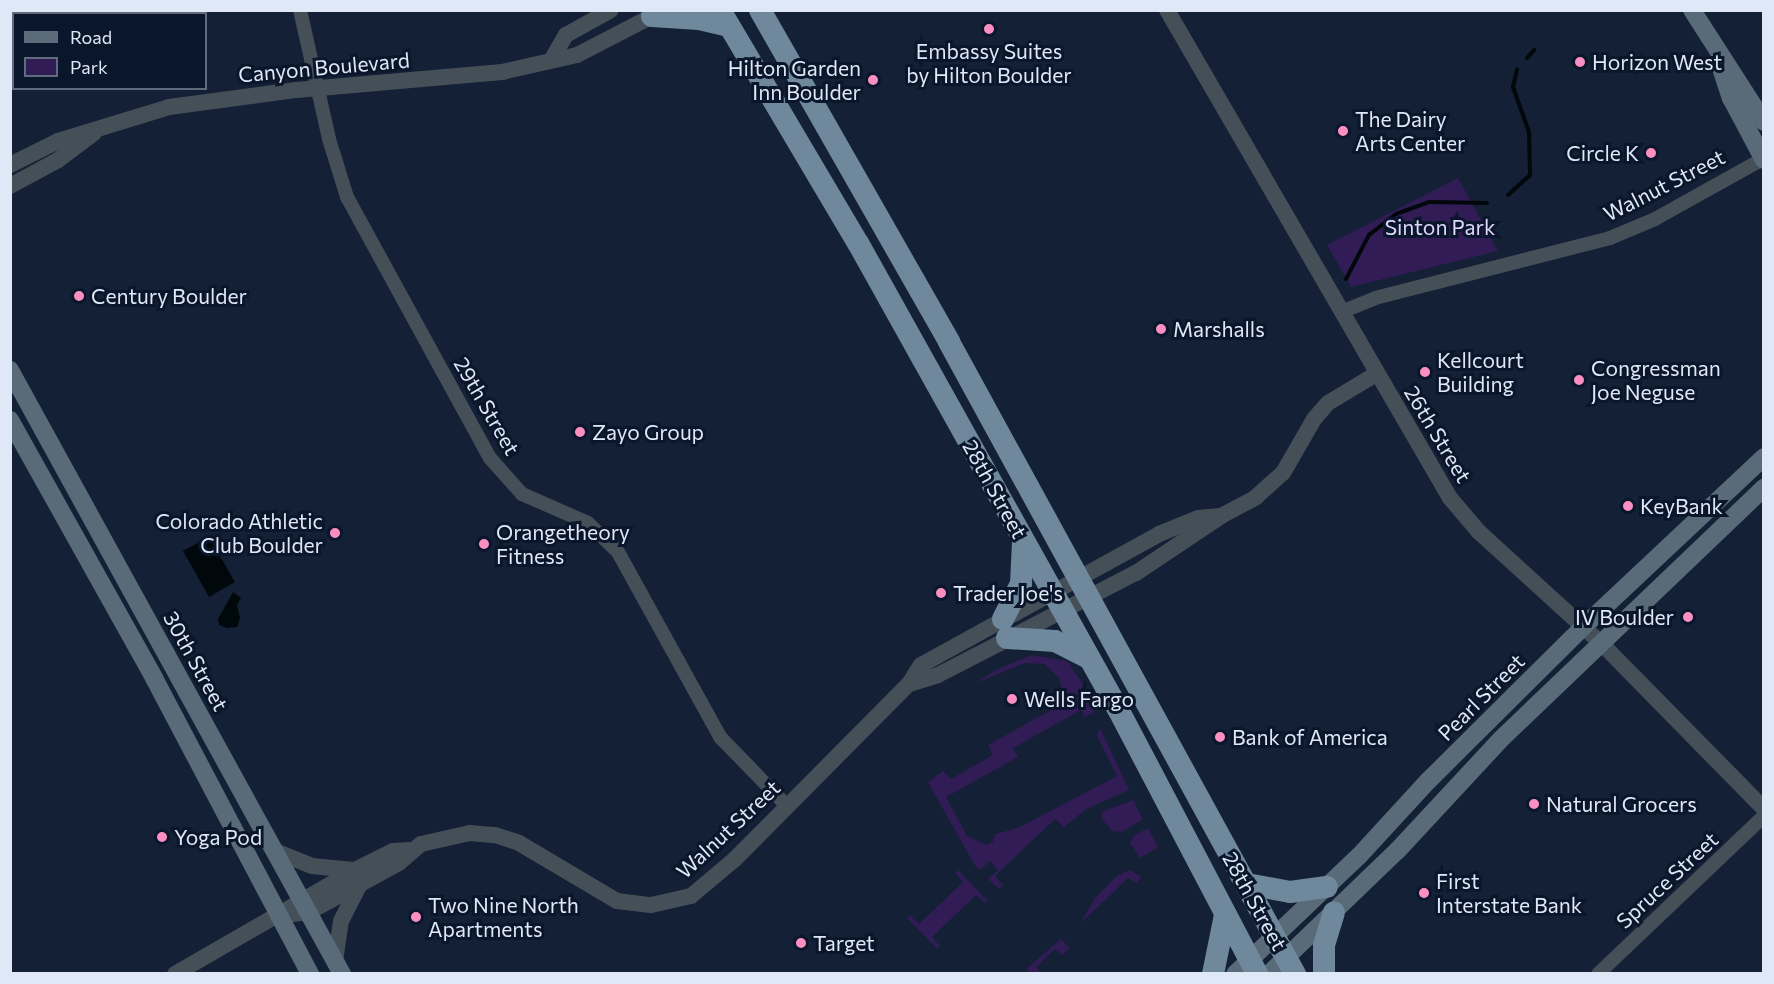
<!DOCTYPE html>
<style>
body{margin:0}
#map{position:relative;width:1774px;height:984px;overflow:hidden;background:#132035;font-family:Commissioner,sans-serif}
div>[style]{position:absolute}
.green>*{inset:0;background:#321c56}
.water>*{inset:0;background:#01080c}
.stream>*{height:4px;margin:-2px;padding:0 2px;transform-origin:2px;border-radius:2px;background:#01080c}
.minor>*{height:14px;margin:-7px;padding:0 7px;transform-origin:7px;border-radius:7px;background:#444f58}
.tertiary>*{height:16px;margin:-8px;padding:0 8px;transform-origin:8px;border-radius:8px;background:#444f58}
.secondary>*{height:18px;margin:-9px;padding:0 9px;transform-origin:9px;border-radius:9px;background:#596a78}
.trunk>*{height:22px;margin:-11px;padding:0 11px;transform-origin:11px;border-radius:11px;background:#6f889c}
.dots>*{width:16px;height:16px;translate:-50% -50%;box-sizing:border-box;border:3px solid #0a162b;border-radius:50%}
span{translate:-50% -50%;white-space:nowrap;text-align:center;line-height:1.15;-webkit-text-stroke:6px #0a162b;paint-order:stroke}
.poi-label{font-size:21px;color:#dfe8f7}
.left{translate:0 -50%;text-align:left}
.right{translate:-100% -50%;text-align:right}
.street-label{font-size:21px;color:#dfe8f7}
.park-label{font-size:21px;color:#e0d6fc}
.frame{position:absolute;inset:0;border:12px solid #dfe8f7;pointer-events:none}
.legend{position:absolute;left:12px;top:12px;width:195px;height:78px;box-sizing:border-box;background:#0a162b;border:2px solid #5f6a7d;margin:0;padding:8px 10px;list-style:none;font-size:18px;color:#dfe8f7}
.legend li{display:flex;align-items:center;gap:12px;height:30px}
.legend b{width:30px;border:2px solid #5f6a7d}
</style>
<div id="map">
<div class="green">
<i style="clip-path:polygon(1458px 178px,1498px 251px,1351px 287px,1327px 245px)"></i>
<i style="clip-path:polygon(1031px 655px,1067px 661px,1086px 689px,1094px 712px,1085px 717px,1081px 710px,1013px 748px,1018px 757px,946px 797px,967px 836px,987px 845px,993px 842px,995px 834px,1018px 828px,1117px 776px,1097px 736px,1100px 728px,1129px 790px,1086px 809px,1064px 827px,1055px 819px,995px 876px,1003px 885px,999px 889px,988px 879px,998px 870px,990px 861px,980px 870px,974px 864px,928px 782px,943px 771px,951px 779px,993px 755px,988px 745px,1057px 707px,1062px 697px,1060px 679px,1045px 664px,1025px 663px,976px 683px,996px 670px)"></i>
<i style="clip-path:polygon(1133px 800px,1143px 819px,1122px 832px,1112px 831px,1102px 819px,1102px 812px)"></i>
<i style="clip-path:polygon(1148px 828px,1158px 847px,1140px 858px,1130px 843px,1135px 835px)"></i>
<i style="clip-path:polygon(958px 870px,988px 901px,985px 903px,976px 895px,932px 937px,940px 946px,937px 949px,907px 918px,910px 916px,919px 924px,963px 882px,955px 873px)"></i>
<i style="clip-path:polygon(1130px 870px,1141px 877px,1137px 883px,1128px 878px,1080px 924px,1095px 898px,1117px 876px)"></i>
<i style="clip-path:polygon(1061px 939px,1070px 948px,1062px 955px,1055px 949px,1036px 967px,1041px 973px,1030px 973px,1026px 969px)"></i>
</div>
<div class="water">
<i style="clip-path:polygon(209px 537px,235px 582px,209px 597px,183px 551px)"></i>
<i style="clip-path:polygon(233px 592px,241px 598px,237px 605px,240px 618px,237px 627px,227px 628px,219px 625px,218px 619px)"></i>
</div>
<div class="stream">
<i style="left:1527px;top:58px;width:11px;rotate:-49deg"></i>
<i style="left:1508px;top:195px;width:30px;rotate:-42deg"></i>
<i style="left:1530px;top:175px;width:43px;rotate:-91.3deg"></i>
<i style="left:1529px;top:132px;width:48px;rotate:-109.6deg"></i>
<i style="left:1513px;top:87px;width:18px;rotate:-77deg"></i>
<i style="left:1346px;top:279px;width:50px;rotate:-62.4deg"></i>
<i style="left:1369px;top:235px;width:34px;rotate:-38deg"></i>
<i style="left:1396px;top:214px;width:35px;rotate:-20deg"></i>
<i style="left:1429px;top:202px;width:58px;rotate:1deg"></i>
</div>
<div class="minor">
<i style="left:300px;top:10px;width:132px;rotate:77.3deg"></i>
<i style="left:329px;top:139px;width:61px;rotate:72.8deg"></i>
<i style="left:347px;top:197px;width:298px;rotate:61.3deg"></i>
<i style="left:490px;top:458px;width:48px;rotate:48.4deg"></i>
<i style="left:522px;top:494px;width:72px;rotate:23.7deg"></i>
<i style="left:588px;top:523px;width:42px;rotate:44deg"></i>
<i style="left:618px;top:552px;width:211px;rotate:61.1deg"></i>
<i style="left:720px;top:737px;width:96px;rotate:45.8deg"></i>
<i style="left:1341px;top:312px;width:37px;rotate:-22deg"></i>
<i style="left:1375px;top:298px;width:243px;rotate:-14.3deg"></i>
<i style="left:1610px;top:238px;width:49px;rotate:-22.9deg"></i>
<i style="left:1655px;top:219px;width:124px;rotate:-29.1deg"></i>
<i style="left:1598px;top:974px;width:229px;rotate:-43.6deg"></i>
</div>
<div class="tertiary">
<i style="left:1167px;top:10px;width:564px;rotate:59.89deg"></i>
<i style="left:1450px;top:498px;width:45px;rotate:49.5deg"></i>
<i style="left:1479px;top:532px;width:165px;rotate:42.3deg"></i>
<i style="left:1601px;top:643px;width:233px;rotate:45.5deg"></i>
<i style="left:552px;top:59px;width:28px;rotate:-60deg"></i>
<i style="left:566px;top:35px;width:51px;rotate:-29.1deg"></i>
<i style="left:10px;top:165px;width:54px;rotate:-26.6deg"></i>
<i style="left:58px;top:141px;width:116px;rotate:-17deg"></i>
<i style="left:169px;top:107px;width:129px;rotate:-7.6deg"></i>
<i style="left:297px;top:90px;width:206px;rotate:-5deg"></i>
<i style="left:502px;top:72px;width:77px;rotate:-12.8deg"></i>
<i style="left:577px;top:55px;width:96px;rotate:-27.4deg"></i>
<i style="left:10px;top:186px;width:55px;rotate:-28.4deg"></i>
<i style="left:58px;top:160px;width:45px;rotate:-36.9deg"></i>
<i style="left:909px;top:684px;width:30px;rotate:-17deg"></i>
<i style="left:938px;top:675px;width:223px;rotate:-27.3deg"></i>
<i style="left:1136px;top:573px;width:102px;rotate:-33.8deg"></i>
<i style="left:1221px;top:516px;width:40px;rotate:-28deg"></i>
<i style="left:1256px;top:497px;width:36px;rotate:-42deg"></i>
<i style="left:1283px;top:473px;width:62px;rotate:-60.1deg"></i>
<i style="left:1314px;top:419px;width:21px;rotate:-49deg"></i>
<i style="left:1328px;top:403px;width:56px;rotate:-31.1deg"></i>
<i style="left:275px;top:851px;width:40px;rotate:22deg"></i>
<i style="left:312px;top:866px;width:42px;rotate:5.4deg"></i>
<i style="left:279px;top:916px;width:30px;rotate:-8deg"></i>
<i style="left:309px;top:912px;width:102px;rotate:-28.6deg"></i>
<i style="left:399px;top:863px;width:29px;rotate:-41deg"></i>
<i style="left:421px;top:844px;width:50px;rotate:-12.7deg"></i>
<i style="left:470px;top:833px;width:25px;rotate:5deg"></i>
<i style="left:495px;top:835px;width:25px;rotate:18deg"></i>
<i style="left:519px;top:843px;width:114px;rotate:30.6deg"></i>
<i style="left:617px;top:901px;width:34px;rotate:7deg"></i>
<i style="left:651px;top:905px;width:41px;rotate:-12.7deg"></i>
<i style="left:691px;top:896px;width:57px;rotate:-40.1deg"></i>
<i style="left:735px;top:859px;width:247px;rotate:-45.2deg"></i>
<i style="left:909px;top:684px;width:22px;rotate:-58deg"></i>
<i style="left:921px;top:665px;width:272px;rotate:-28.8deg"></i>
<i style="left:1159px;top:534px;width:42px;rotate:-22.3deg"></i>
<i style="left:1198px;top:518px;width:23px;rotate:-5deg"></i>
<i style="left:335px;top:961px;width:40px;rotate:-81.5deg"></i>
<i style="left:341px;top:921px;width:39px;rotate:-63deg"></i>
<i style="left:175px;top:974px;width:208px;rotate:-30deg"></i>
<i style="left:355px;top:870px;width:42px;rotate:-26.6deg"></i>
<i style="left:393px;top:851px;width:17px;rotate:-3deg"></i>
</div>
<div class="secondary">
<i style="left:1692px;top:10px;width:133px;rotate:57.3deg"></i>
<i style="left:1721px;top:68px;width:32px;rotate:72deg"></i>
<i style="left:1731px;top:98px;width:70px;rotate:62deg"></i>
<i style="left:10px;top:370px;width:689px;rotate:61.2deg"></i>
<i style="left:10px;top:420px;width:295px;rotate:60.8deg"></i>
<i style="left:154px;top:678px;width:335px;rotate:62.2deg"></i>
<i style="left:1235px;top:974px;width:171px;rotate:-43.6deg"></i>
<i style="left:1359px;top:856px;width:103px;rotate:-47.4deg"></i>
<i style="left:1429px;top:780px;width:217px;rotate:-44.8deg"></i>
<i style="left:1583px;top:627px;width:248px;rotate:-43.2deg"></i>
<i style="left:1269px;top:974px;width:178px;rotate:-43.9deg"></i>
<i style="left:1397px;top:851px;width:151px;rotate:-47.1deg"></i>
<i style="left:1500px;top:740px;width:365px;rotate:-43.7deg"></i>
</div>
<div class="trunk">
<i style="left:720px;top:10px;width:271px;rotate:59.4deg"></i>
<i style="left:858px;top:243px;width:534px;rotate:60.84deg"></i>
<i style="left:1118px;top:709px;width:299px;rotate:62.3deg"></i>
<i style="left:760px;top:10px;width:382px;rotate:60.3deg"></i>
<i style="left:949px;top:342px;width:721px;rotate:61.3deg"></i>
<i style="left:652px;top:16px;width:47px;rotate:3.7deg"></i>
<i style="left:699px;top:19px;width:31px;rotate:13deg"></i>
<i style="left:1003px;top:619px;width:39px;rotate:-63deg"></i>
<i style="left:1021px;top:584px;width:42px;rotate:-87.3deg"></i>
<i style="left:1007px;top:638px;width:48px;rotate:3.6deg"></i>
<i style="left:1055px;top:641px;width:37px;rotate:27deg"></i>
<i style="left:1247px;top:884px;width:44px;rotate:10.5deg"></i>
<i style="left:1290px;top:892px;width:37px;rotate:-8deg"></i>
<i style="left:1213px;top:974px;width:60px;rotate:-78.5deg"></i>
<i style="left:1324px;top:974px;width:29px;rotate:-90deg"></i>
<i style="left:1324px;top:945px;width:34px;rotate:-73deg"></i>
</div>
<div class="dots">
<i style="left:989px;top:29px;background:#fc8fc2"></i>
<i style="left:1580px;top:62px;background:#fc8fc2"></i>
<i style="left:873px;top:80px;background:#fc8fc2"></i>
<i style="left:1343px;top:131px;background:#fc8fc2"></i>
<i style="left:1651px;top:153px;background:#fc8fc2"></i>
<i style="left:79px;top:296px;background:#fc8fc2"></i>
<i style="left:1161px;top:329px;background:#fc8fc2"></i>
<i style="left:1425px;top:372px;background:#fc8fc2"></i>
<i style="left:1579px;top:380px;background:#fc8fc2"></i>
<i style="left:580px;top:432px;background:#fc8fc2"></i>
<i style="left:1628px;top:506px;background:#fc8fc2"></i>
<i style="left:335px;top:533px;background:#fc8fc2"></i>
<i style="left:484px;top:544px;background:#fc8fc2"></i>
<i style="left:941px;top:593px;background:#fc8fc2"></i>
<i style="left:1688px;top:617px;background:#fc8fc2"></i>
<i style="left:1012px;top:699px;background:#fc8fc2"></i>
<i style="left:1220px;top:737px;background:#fc8fc2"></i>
<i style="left:1534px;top:804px;background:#fc8fc2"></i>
<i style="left:162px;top:837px;background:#fc8fc2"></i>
<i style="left:1424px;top:893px;background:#fc8fc2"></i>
<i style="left:416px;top:917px;background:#fc8fc2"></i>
<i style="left:801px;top:943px;background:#fc8fc2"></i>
</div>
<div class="poi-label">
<span style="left:989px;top:63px">Embassy Suites<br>by Hilton Boulder</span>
<span class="left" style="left:1592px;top:62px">Horizon West</span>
<span class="right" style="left:861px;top:80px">Hilton Garden<br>Inn Boulder</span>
<span class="left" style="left:1355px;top:131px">The Dairy<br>Arts Center</span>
<span class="right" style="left:1639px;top:153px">Circle K</span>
<span class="left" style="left:91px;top:296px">Century Boulder</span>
<span class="left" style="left:1173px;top:329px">Marshalls</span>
<span class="left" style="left:1437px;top:372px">Kellcourt<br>Building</span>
<span class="left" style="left:1591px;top:380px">Congressman<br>Joe Neguse</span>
<span class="left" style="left:592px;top:432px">Zayo Group</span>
<span class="left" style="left:1640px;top:506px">KeyBank</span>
<span class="right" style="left:323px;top:533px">Colorado Athletic<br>Club Boulder</span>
<span class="left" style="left:496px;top:544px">Orangetheory<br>Fitness</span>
<span class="left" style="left:953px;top:593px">Trader Joe's</span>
<span class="right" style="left:1674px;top:617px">IV Boulder</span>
<span class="left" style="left:1024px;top:699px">Wells Fargo</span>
<span class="left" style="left:1232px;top:737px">Bank of America</span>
<span class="left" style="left:1546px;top:804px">Natural Grocers</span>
<span class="left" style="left:174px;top:837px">Yoga Pod</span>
<span class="left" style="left:1436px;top:893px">First<br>Interstate Bank</span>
<span class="left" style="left:428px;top:917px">Two Nine North<br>Apartments</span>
<span class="left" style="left:813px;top:943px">Target</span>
</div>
<div class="street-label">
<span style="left:324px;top:67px;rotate:-5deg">Canyon Boulevard</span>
<span style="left:1664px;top:185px;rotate:-27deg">Walnut Street</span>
<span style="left:487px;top:406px;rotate:60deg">29th Street</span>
<span style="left:1438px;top:434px;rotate:59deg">26th Street</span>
<span style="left:995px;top:489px;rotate:61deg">28th Street</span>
<span style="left:196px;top:661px;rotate:61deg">30th Street</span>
<span style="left:1481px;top:697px;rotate:-45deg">Pearl Street</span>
<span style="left:728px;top:829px;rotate:-43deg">Walnut Street</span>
<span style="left:1667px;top:880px;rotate:-43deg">Spruce Street</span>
<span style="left:1255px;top:901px;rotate:61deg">28th Street</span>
</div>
<div class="park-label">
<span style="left:1440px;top:227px">Sinton Park</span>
</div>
<div class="frame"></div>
<ul class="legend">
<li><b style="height:8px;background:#596a78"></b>Road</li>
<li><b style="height:16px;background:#321c56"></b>Park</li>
</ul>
</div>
